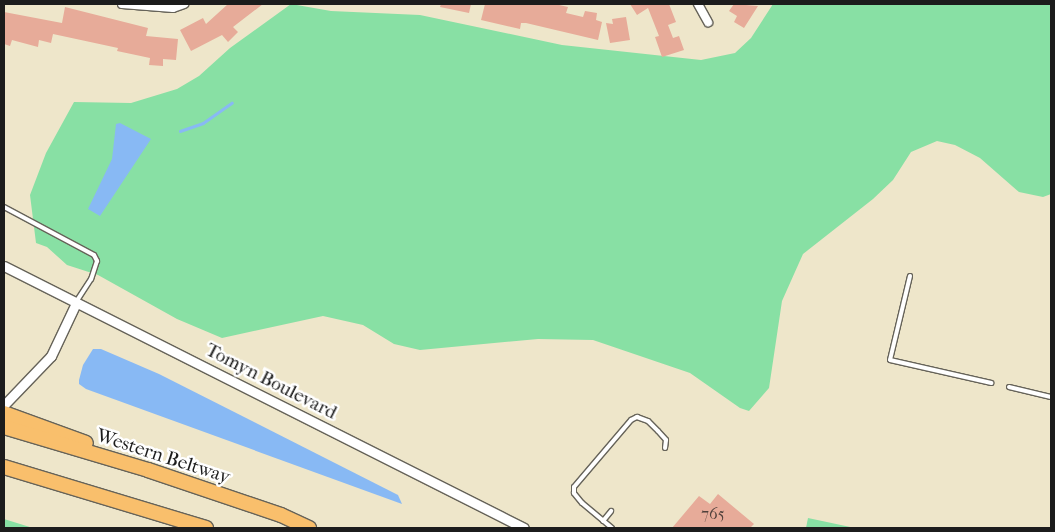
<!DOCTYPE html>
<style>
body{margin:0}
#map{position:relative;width:1055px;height:532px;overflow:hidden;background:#eee6ca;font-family:"IM FELL French Canon",serif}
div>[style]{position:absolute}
.green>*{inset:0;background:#88e0a4}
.water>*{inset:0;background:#88b9f4}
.stream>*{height:2.5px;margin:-1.25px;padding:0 1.25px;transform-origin:1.25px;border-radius:1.25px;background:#88b9f4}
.building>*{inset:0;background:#e7ab99}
.roads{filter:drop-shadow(1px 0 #666359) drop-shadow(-1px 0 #666359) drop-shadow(0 1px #666359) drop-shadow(0 -1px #666359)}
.service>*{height:4px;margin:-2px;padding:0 2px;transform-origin:2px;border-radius:2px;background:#fff}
.minor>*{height:8px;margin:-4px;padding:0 4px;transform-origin:4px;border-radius:4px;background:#fff}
.tertiary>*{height:9px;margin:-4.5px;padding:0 4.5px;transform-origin:4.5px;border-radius:4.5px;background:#fff}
.motorway>*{height:14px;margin:-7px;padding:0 7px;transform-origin:7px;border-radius:7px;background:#f9bf6c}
span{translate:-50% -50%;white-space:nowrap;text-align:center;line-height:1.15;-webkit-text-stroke:5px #fff;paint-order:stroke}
.number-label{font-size:16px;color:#4f403b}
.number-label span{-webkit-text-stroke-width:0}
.street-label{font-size:19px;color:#1c1c1c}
.frame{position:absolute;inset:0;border:5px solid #1c1c1c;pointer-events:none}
</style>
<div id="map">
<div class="green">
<i style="clip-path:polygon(291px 4px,331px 11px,420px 15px,562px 45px,701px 60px,735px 53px,751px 38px,773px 4px,1051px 4px,1051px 194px,1043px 197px,1019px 192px,980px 158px,955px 145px,937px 141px,911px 152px,893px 180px,873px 199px,803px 254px,782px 301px,769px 388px,749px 411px,740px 408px,690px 373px,593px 340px,538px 339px,420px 350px,394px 344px,363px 325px,323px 316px,222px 338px,177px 319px,98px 275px,67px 265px,47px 247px,36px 243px,30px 195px,46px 153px,74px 102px,131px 103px,177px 89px,199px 76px,230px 48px)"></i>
<i style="clip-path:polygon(808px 518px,855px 528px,806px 528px)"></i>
<i style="clip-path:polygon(4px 519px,33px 528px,4px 528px)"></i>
</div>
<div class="water">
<i style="clip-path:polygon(120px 123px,151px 139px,100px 216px,88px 209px,112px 159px,116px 124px)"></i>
<i style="clip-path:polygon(93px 349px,101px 349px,159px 374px,398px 495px,402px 504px,86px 389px,79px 384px,79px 380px,83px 365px)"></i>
</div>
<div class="stream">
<i style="left:180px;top:131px;width:24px;rotate:-19deg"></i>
<i style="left:203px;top:123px;width:35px;rotate:-35deg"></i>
</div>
<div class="building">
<i style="clip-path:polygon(228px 4px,263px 4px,233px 27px,238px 32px,228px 42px,222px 35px,191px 51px,180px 30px,203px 18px,206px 24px)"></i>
<i style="clip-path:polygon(441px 4px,471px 4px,469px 13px,440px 7px)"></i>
<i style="clip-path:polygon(485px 4px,555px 4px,568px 7px,566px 13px,583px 17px,585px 11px,597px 13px,596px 20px,602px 22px,598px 40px,526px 23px,521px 23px,520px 29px,481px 20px)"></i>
<i style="clip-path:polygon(630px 4px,669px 4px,676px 22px,668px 25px,673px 38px,679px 36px,684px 50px,662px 57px,655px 37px,659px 36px,648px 8px,637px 15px)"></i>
<i style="clip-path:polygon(734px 4px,758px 6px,744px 28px,734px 22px,737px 16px,729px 11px)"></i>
<i style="clip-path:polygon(65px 7px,148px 28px,146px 36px,178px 39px,176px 60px,163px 59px,163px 66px,149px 65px,150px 58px,117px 51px,118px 48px,53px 34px,51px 43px,39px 40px,38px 47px,12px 40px,10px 46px,4px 44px,4px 12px,62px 23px)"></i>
<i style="clip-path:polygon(626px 17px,630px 40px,610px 43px,606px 23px,613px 24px,612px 19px)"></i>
<i style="clip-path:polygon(718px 494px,754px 524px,750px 528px,672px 528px,699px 496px,710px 504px)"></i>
</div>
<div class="roads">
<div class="service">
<i style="left:4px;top:207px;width:102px;rotate:28.1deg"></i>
<i style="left:94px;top:255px;width:7px;rotate:63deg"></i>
<i style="left:97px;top:261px;width:19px;rotate:108deg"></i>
<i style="left:91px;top:279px;width:27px;rotate:123deg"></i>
<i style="left:910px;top:276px;width:86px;rotate:103.4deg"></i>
<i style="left:890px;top:360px;width:104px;rotate:12.8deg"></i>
<i style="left:1009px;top:387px;width:43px;rotate:13.4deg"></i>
<i style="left:603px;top:521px;width:13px;rotate:-51deg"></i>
<i style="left:612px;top:528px;width:39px;rotate:-140deg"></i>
<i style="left:582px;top:503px;width:13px;rotate:-129deg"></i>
<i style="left:574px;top:493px;width:6px;rotate:-90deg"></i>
<i style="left:574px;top:487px;width:88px;rotate:-49.6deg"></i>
<i style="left:631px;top:420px;width:7px;rotate:-27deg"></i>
<i style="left:637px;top:417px;width:12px;rotate:20deg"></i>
<i style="left:648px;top:421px;width:14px;rotate:45deg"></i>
<i style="left:658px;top:431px;width:12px;rotate:48deg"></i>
<i style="left:666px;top:440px;width:8px;rotate:97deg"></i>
</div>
<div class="minor">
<i style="left:122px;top:4px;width:51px;rotate:4.5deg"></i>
<i style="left:173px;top:8px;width:12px;rotate:-20deg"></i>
<i style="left:698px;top:4px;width:21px;rotate:61deg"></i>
</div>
<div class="tertiary">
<i style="left:4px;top:266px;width:582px;rotate:26.74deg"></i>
<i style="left:4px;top:405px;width:68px;rotate:-46.2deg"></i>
<i style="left:51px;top:356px;width:59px;rotate:-64.7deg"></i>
</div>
<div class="motorway">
<i style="left:4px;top:413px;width:87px;rotate:20.1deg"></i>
<i style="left:4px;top:427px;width:150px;rotate:16.6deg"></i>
<i style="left:148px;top:470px;width:140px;rotate:18.7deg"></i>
<i style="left:281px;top:515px;width:31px;rotate:25deg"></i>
<i style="left:4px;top:467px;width:211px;rotate:16.8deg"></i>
</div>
</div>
<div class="number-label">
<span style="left:713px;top:514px">765</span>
</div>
<div class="street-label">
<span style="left:271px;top:382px;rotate:27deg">Tomyn Boulevard</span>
<span style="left:163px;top:457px;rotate:18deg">Western Beltway</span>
</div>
<div class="frame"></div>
</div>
